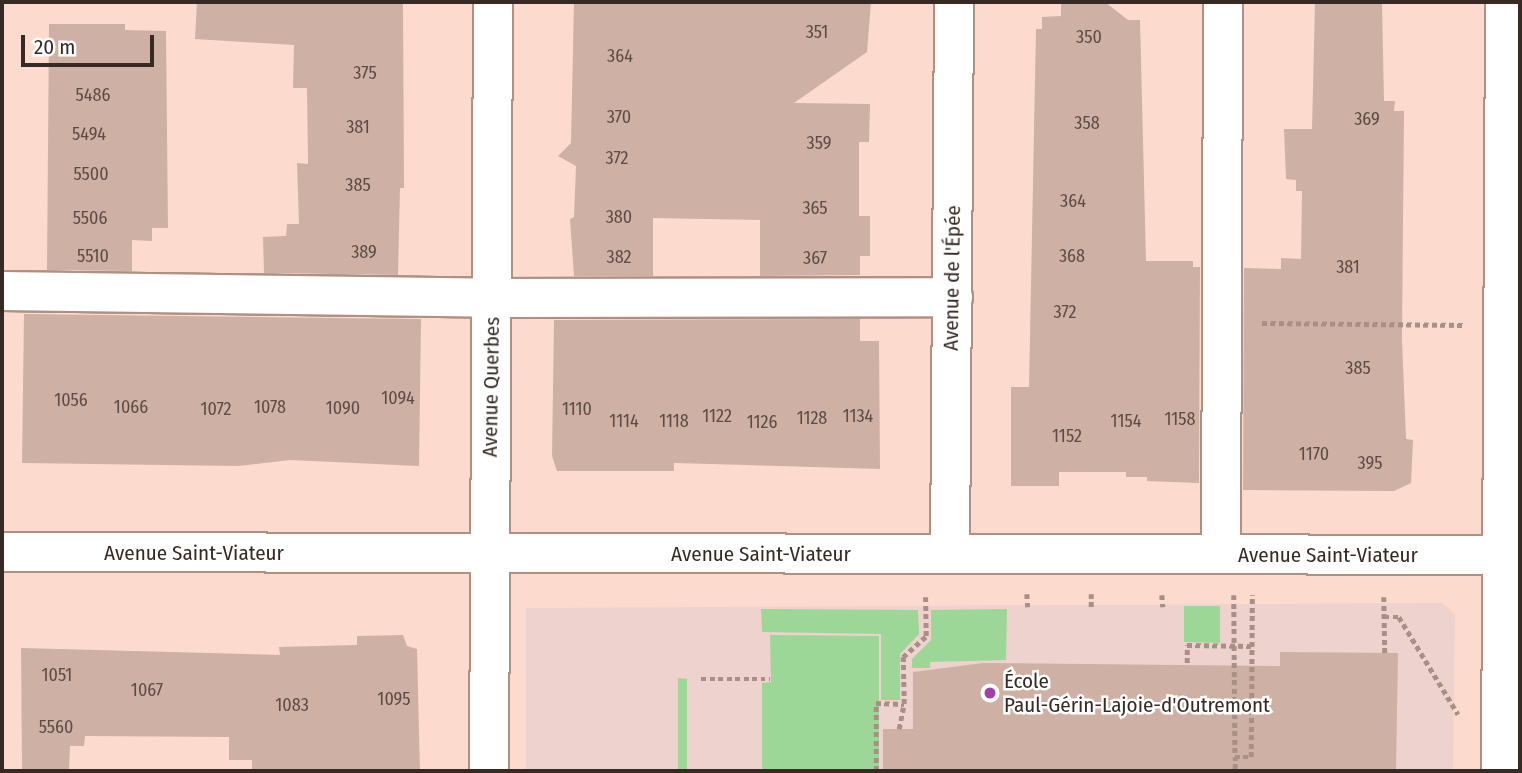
<!DOCTYPE html>
<meta charset="utf-8">
<style>
body{margin:0}
#map{position:relative;width:1522px;height:773px;overflow:hidden;background:#fcdbce;font-family:"Fira Sans Condensed",sans-serif}
div>[style]{position:absolute}
.education>*{inset:0;background:#edd2ce}
.green>*{inset:0;background:#9cd797}
.building>*{inset:0;background:#cfb0a4}
.path>*{height:4.5px;margin-top:-2.25px;transform-origin:0;background:repeating-linear-gradient(90deg,#a99087 0 5px,transparent 0 8.5px)}
.roads{filter:drop-shadow(2px 0 #ae9084) drop-shadow(-2px 0 #ae9084) drop-shadow(0 2px #ae9084) drop-shadow(0 -2px #ae9084)}
.minor>*{height:38px;margin:-19px;padding:0 19px;transform-origin:19px;border-radius:19px;background:#fff}
.dots>*{width:19px;height:19px;translate:-50% -50%;box-sizing:border-box;border:4px solid #fff;border-radius:50%}
span{translate:-50% -50%;white-space:nowrap;text-align:center;line-height:1.15;-webkit-text-stroke:5px #fff;paint-order:stroke}
.number-label{font-size:18px;color:#5d4c45}
.number-label span{-webkit-text-stroke-width:0}
.street-label{font-size:21px;color:#372a25}
.poi-label{font-size:21px;color:#372a25}
.left{translate:0 -50%;text-align:left}
.frame{position:absolute;inset:0;border:4px solid #372a25;pointer-events:none}
.scale{position:absolute;left:21px;top:35px;width:133px;height:32px;box-sizing:border-box;border:4px solid #372a25;border-top:0;padding-left:9px;font-size:21px;line-height:24px;white-space:nowrap;color:#372a25;-webkit-text-stroke:5px #fff;paint-order:stroke}
</style>
<div id="map">
<div class="education">
<i style="clip-path:polygon(1442px 603px,1455px 614px,1453px 771px,526px 771px,526px 608px)"></i>
</div>
<div class="green">
<i style="clip-path:polygon(1184px 606px,1220px 606px,1220px 643px,1184px 642px)"></i>
<i style="clip-path:polygon(761px 609px,918px 610px,919px 634px,900px 654px,900px 700px,881px 700px,881px 634px,762px 632px)"></i>
<i style="clip-path:polygon(1007px 609px,1006px 660px,930px 662px,930px 668px,912px 668px,912px 659px,931px 640px,931px 610px)"></i>
<i style="clip-path:polygon(770px 635px,879px 636px,879px 771px,762px 771px,762px 683px,771px 682px)"></i>
<i style="clip-path:polygon(678px 678px,687px 679px,687px 771px,678px 771px)"></i>
</div>
<div class="building">
<i style="clip-path:polygon(197px 2px,403px 2px,404px 188px,400px 188px,398px 275px,264px 273px,263px 237px,286px 236px,287px 224px,299px 224px,297px 163px,308px 164px,307px 88px,293px 88px,294px 45px,195px 39px)"></i>
<i style="clip-path:polygon(574px 2px,871px 2px,867px 52px,794px 103px,870px 104px,869px 142px,859px 142px,859px 216px,870px 216px,870px 256px,860px 256px,860px 275px,760px 276px,760px 220px,653px 218px,653px 276px,574px 276px,570px 219px,574px 217px,576px 166px,558px 156px,571px 143px)"></i>
<i style="clip-path:polygon(1061px 2px,1105px 2px,1128px 20px,1140px 20px,1146px 261px,1193px 261px,1193px 267px,1200px 267px,1199px 483px,1147px 481px,1147px 477px,1126px 477px,1126px 472px,1059px 472px,1059px 486px,1011px 486px,1011px 387px,1029px 387px,1036px 29px,1042px 29px,1042px 17px,1061px 16px)"></i>
<i style="clip-path:polygon(1315px 2px,1382px 2px,1384px 101px,1395px 101px,1394px 111px,1404px 111px,1402px 339px,1406px 439px,1413px 440px,1411px 483px,1394px 491px,1243px 490px,1244px 268px,1281px 269px,1281px 258px,1301px 259px,1302px 191px,1296px 191px,1296px 180px,1286px 179px,1284px 129px,1312px 129px)"></i>
<i style="clip-path:polygon(49px 24px,125px 24px,125px 30px,166px 31px,168px 228px,152px 228px,152px 241px,132px 240px,132px 271px,47px 270px)"></i>
<i style="clip-path:polygon(24px 314px,421px 319px,419px 466px,290px 460px,238px 466px,22px 463px)"></i>
<i style="clip-path:polygon(860px 319px,860px 341px,879px 341px,880px 469px,674px 463px,674px 471px,557px 471px,552px 456px,554px 320px)"></i>
<i style="clip-path:polygon(403px 635px,407px 646px,417px 649px,420px 771px,252px 771px,252px 760px,229px 760px,229px 737px,85px 736px,84px 746px,70px 746px,69px 771px,22px 771px,21px 648px,280px 655px,279px 647px,357px 645px,357px 636px)"></i>
<i style="clip-path:polygon(1280px 652px,1398px 653px,1396px 771px,883px 771px,883px 729px,913px 729px,913px 672px,983px 663px,1280px 666px)"></i>
</div>
<div class="path">
<i style="left:1262px;top:323px;width:201px;rotate:0.6deg"></i>
<i style="left:1027px;top:594px;width:13px;rotate:86deg"></i>
<i style="left:1162px;top:595px;width:12px;rotate:85deg"></i>
<i style="left:1234px;top:595px;width:162px;rotate:89.6deg"></i>
<i style="left:1384px;top:597px;width:56px;rotate:89deg"></i>
<i style="left:1091px;top:607px;width:13px;rotate:-90deg"></i>
<i style="left:1384px;top:617px;width:15px"></i>
<i style="left:1399px;top:617px;width:114px;rotate:58.7deg"></i>
<i style="left:1187px;top:663px;width:18px;rotate:-90deg"></i>
<i style="left:1187px;top:645px;width:65px;rotate:0.9deg"></i>
<i style="left:701px;top:679px;width:69px"></i>
<i style="left:899px;top:729px;width:25px;rotate:-79deg"></i>
<i style="left:1235px;top:769px;width:12px;rotate:-90deg"></i>
<i style="left:1235px;top:757px;width:16px"></i>
<i style="left:1251px;top:757px;width:162px;rotate:-89.6deg"></i>
<i style="left:876px;top:771px;width:68px;rotate:-90deg"></i>
<i style="left:876px;top:703px;width:28px;rotate:2deg"></i>
<i style="left:904px;top:704px;width:47px;rotate:-91.2deg"></i>
<i style="left:903px;top:657px;width:31px;rotate:-42deg"></i>
<i style="left:926px;top:636px;width:39px;rotate:-91deg"></i>
</div>
<div class="roads">
<div class="minor">
<i style="left:2px;top:291px;width:491px;rotate:0.8deg"></i>
<i style="left:493px;top:298px;width:460px;rotate:-0.1deg"></i>
<i style="left:2px;top:552px;width:1518px;rotate:0.11deg"></i>
<i style="left:950px;top:554px;width:552px;rotate:-89.58deg"></i>
<i style="left:1221px;top:554px;width:552px;rotate:-89.79deg"></i>
<i style="left:489px;top:771px;width:769px;rotate:-89.7deg"></i>
<i style="left:1501px;top:771px;width:769px;rotate:-89.7deg"></i>
</div>
</div>
<div class="dots">
<i style="left:990px;top:693px;background:#a041a9"></i>
</div>
<div class="number-label">
<span style="left:817px;top:32px">351</span>
<span style="left:1089px;top:37px">350</span>
<span style="left:620px;top:56px">364</span>
<span style="left:365px;top:73px">375</span>
<span style="left:93px;top:95px">5486</span>
<span style="left:619px;top:117px">370</span>
<span style="left:1367px;top:119px">369</span>
<span style="left:1087px;top:123px">358</span>
<span style="left:358px;top:127px">381</span>
<span style="left:89px;top:134px">5494</span>
<span style="left:819px;top:143px">359</span>
<span style="left:617px;top:158px">372</span>
<span style="left:91px;top:174px">5500</span>
<span style="left:358px;top:185px">385</span>
<span style="left:1073px;top:201px">364</span>
<span style="left:815px;top:208px">365</span>
<span style="left:619px;top:217px">380</span>
<span style="left:90px;top:218px">5506</span>
<span style="left:364px;top:252px">389</span>
<span style="left:93px;top:256px">5510</span>
<span style="left:1072px;top:256px">368</span>
<span style="left:619px;top:257px">382</span>
<span style="left:815px;top:258px">367</span>
<span style="left:1348px;top:267px">381</span>
<span style="left:1065px;top:312px">372</span>
<span style="left:1358px;top:368px">385</span>
<span style="left:398px;top:398px">1094</span>
<span style="left:71px;top:400px">1056</span>
<span style="left:131px;top:407px">1066</span>
<span style="left:270px;top:407px">1078</span>
<span style="left:343px;top:408px">1090</span>
<span style="left:216px;top:409px">1072</span>
<span style="left:577px;top:409px">1110</span>
<span style="left:717px;top:416px">1122</span>
<span style="left:858px;top:416px">1134</span>
<span style="left:812px;top:418px">1128</span>
<span style="left:1180px;top:419px">1158</span>
<span style="left:624px;top:421px">1114</span>
<span style="left:674px;top:421px">1118</span>
<span style="left:1126px;top:421px">1154</span>
<span style="left:762px;top:422px">1126</span>
<span style="left:1067px;top:436px">1152</span>
<span style="left:1314px;top:454px">1170</span>
<span style="left:1370px;top:463px">395</span>
<span style="left:57px;top:675px">1051</span>
<span style="left:147px;top:690px">1067</span>
<span style="left:394px;top:699px">1095</span>
<span style="left:292px;top:705px">1083</span>
<span style="left:56px;top:727px">5560</span>
</div>
<div class="street-label">
<span style="left:952px;top:278px;rotate:-89deg">Avenue de l'Épée</span>
<span style="left:491px;top:387px;rotate:-89deg">Avenue Querbes</span>
<span style="left:194px;top:553px">Avenue Saint-Viateur</span>
<span style="left:761px;top:554px">Avenue Saint-Viateur</span>
<span style="left:1328px;top:555px">Avenue Saint-Viateur</span>
</div>
<div class="poi-label">
<span class="left" style="left:1004px;top:693px">École<br>Paul-Gérin-Lajoie-d'Outremont</span>
</div>
<div class="frame"></div>
<div class="scale">20 m</div>
</div>
